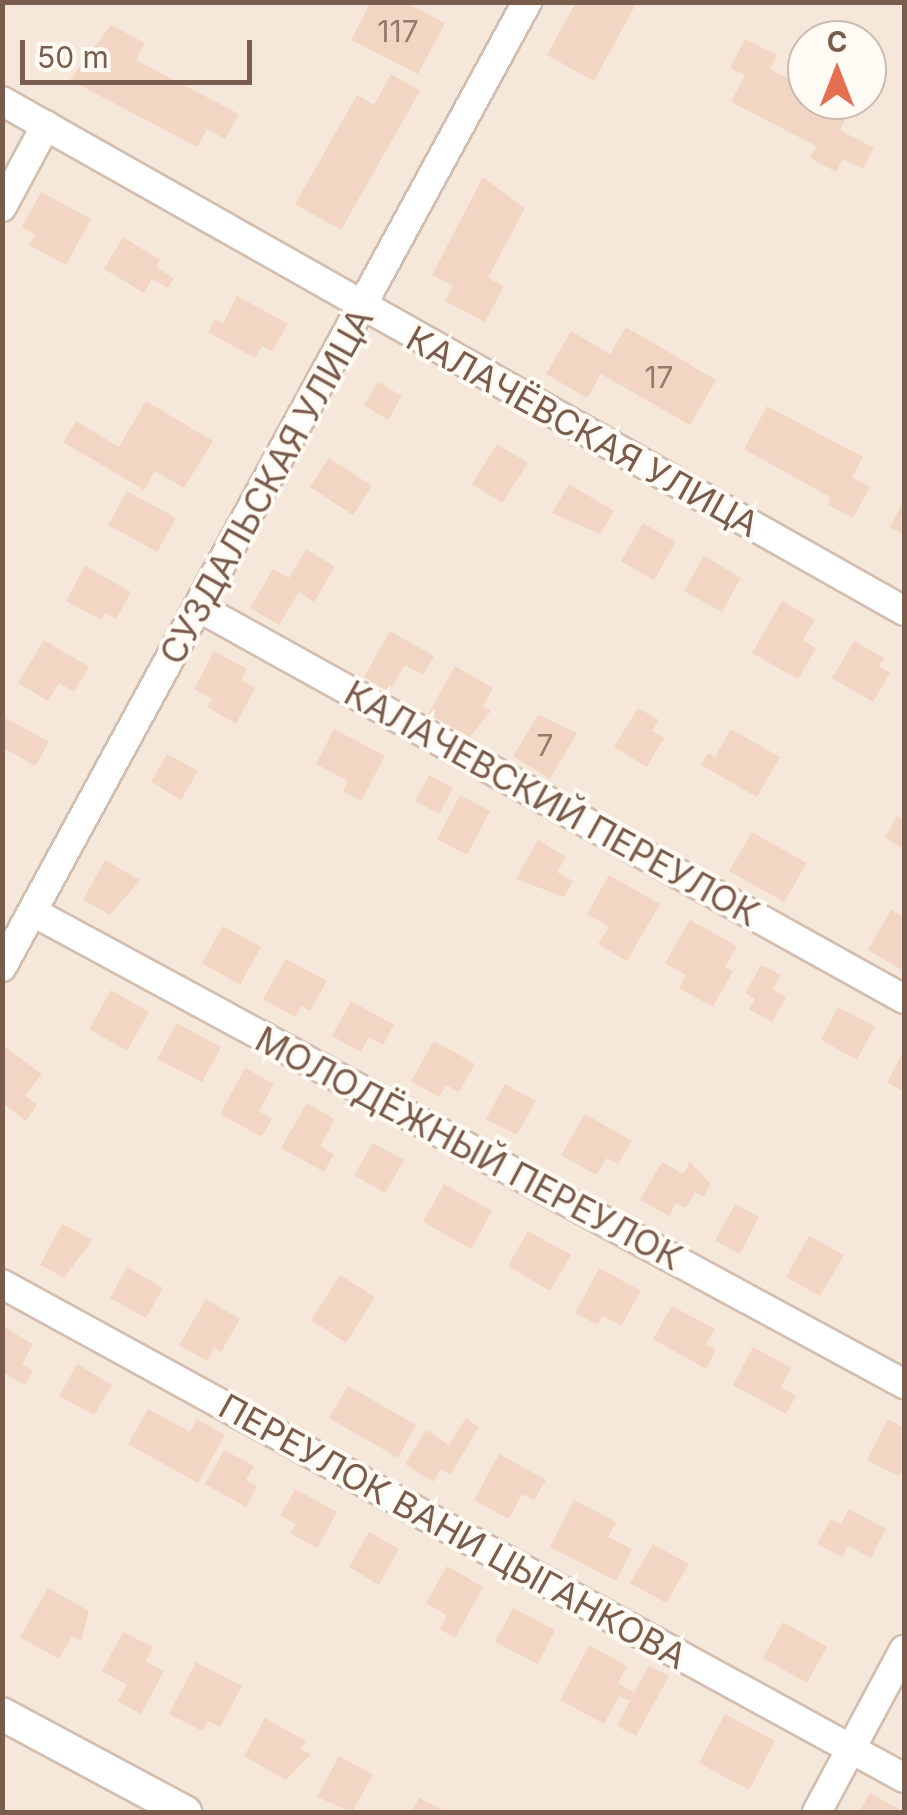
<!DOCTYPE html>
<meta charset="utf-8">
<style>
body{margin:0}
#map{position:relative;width:907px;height:1815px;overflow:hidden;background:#fdf6ec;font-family:Inter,sans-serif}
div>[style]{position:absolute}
.residential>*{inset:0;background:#f5e8da}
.building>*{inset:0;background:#f3d5c3}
.roads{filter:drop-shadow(2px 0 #d1beb0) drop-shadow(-2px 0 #d1beb0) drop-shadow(0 2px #d1beb0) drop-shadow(0 -2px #d1beb0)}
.minor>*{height:28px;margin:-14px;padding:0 14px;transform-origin:14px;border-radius:14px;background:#fff}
.tertiary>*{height:32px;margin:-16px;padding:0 16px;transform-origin:16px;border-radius:16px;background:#fff}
span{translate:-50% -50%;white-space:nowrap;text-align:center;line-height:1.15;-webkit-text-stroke:8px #fffaf3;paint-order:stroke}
.number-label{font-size:30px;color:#987a6a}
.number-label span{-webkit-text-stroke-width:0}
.street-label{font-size:35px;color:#7a5c4d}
.frame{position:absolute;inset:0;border:5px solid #7a5c4d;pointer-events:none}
.north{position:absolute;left:787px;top:20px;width:100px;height:100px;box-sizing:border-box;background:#fffaf3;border:2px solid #cabbb1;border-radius:50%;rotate:0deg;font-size:28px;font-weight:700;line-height:40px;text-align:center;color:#7a5c4d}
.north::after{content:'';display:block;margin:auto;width:35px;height:45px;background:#e76f51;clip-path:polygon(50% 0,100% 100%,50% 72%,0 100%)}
.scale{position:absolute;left:20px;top:40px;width:232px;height:45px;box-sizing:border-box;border:5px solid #7a5c4d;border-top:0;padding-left:12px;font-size:30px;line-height:35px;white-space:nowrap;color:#7a5c4d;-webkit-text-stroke:8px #fffaf3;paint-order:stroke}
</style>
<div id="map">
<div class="residential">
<i style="clip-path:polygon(evenodd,3px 3px,904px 3px,904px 1812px,3px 1812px,3px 3px,807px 40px,867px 40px,867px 100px,807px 100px,807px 40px)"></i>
</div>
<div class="building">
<i style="clip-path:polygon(371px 2px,405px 2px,445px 23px,418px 74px,351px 40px)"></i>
<i style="clip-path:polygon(576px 2px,637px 2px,594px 81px,547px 55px)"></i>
<i style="clip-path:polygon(111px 25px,145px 43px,136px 60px,239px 114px,225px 139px,207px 129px,197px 147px,70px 80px)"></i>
<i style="clip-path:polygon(745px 39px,777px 55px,770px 69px,807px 88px,807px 100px,831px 100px,850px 110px,840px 130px,874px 148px,863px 169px,843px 159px,836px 172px,810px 158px,816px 146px,731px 102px,745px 75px,730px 68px)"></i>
<i style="clip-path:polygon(391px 74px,420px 91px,341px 230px,295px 204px,357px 95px,374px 105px)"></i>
<i style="clip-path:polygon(483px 177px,525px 208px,488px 278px,504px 286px,485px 322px,445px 301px,453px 286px,432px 275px)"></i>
<i style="clip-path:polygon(41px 192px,91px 219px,66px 265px,29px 245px,35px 234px,22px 227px)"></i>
<i style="clip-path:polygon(123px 237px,160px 260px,156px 267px,174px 278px,168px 288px,152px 279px,144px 293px,104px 269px)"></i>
<i style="clip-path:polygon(237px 296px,288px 324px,272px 351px,262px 346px,255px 358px,208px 332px,215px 319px,223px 323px)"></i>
<i style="clip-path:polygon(626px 327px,716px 380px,690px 425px,601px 374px,587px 398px,546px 374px,571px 331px,610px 354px)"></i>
<i style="clip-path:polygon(378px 382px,402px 396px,388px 420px,364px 405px)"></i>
<i style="clip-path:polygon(146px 401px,213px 441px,184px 488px,155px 471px,144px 490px,63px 442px,76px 421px,119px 447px)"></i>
<i style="clip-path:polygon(767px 406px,863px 457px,852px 478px,870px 487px,853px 518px,828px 505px,830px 497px,744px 449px)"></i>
<i style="clip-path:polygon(497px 444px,528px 463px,502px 503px,472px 484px)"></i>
<i style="clip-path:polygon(329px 458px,372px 486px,353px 515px,310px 487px)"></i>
<i style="clip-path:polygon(569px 484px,614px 511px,600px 534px,552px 513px)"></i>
<i style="clip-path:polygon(127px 491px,176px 518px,157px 552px,108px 525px)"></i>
<i style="clip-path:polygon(904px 500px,904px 534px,890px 527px)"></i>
<i style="clip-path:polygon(643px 523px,676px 542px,654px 580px,621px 561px)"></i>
<i style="clip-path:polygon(306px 549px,335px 567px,314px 602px,299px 592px,279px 625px,250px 608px,273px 569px,289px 578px)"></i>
<i style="clip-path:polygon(704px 556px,741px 578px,722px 612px,684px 591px)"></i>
<i style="clip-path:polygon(85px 566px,131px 592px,116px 619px,105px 613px,101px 620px,66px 601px)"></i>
<i style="clip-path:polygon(782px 601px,815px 620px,803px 640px,816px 648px,798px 679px,752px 653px)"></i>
<i style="clip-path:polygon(390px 631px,434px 656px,423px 675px,405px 665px,389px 692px,364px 677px)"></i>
<i style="clip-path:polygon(44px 640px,89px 667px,74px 692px,59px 683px,48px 701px,18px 683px)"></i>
<i style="clip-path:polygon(854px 641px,884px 658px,879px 666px,890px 673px,873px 702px,832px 678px)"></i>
<i style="clip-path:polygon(214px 651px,247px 669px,241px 680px,255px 688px,236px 724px,207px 707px,212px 699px,194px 689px)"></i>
<i style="clip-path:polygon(455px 666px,493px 688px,483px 706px,491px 711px,470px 737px,428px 714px)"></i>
<i style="clip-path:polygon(638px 708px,659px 720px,652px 731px,664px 738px,647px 767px,614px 747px)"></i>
<i style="clip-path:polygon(538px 715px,577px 733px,550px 779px,513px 756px)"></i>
<i style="clip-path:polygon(6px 718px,49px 742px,35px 766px,2px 747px)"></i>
<i style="clip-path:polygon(334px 729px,385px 756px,361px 801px,343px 791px,348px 781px,316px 764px)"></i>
<i style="clip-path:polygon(731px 729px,780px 757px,757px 797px,701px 765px,708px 753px,715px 757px)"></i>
<i style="clip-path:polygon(167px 754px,198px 771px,181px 800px,151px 782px)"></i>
<i style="clip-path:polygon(429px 775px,453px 788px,439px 814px,415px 801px)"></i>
<i style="clip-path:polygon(460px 795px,490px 811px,467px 855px,437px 839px)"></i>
<i style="clip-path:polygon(897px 815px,904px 820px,904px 849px,885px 838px)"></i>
<i style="clip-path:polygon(752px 832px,807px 863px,784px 902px,729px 871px)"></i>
<i style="clip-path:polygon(538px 840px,566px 857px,557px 872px,573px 881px,564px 897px,516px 879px)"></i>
<i style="clip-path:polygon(105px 860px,140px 880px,110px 915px,83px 900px)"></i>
<i style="clip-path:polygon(609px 875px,660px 904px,627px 961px,598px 944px,609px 927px,587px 914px)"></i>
<i style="clip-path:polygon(891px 910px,904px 917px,904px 971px,868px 950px)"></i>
<i style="clip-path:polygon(690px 920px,737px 946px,725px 967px,733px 971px,713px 1007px,679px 988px,686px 975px,665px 963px)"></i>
<i style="clip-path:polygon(223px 926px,261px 947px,240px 985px,202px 963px)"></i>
<i style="clip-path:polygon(286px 959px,327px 981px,310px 1011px,301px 1006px,295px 1017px,263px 999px)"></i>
<i style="clip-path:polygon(761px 965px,781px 975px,773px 989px,786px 997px,772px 1022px,749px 1009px,755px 999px,745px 993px)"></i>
<i style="clip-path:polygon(111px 990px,149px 1012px,127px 1051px,89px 1029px)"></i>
<i style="clip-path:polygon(351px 1001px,394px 1025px,383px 1045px,369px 1037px,361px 1052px,332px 1036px)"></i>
<i style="clip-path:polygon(838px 1007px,875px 1026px,857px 1060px,821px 1040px)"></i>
<i style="clip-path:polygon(177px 1023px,221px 1047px,202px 1082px,157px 1059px)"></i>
<i style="clip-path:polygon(434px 1041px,475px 1064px,459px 1092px,446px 1085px,439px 1097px,411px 1081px)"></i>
<i style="clip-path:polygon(2px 1045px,42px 1074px,25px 1096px,37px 1105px,26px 1121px,2px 1103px)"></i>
<i style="clip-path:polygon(904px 1050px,904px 1092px,887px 1082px)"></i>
<i style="clip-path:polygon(245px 1068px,274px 1084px,259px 1111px,272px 1119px,262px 1137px,220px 1114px)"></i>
<i style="clip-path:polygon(505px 1084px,536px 1101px,517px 1135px,486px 1119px)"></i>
<i style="clip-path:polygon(307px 1103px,335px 1119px,320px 1146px,334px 1154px,324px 1172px,281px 1148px)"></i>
<i style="clip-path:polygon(585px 1114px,632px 1141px,618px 1164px,607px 1158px,596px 1175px,561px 1155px)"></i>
<i style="clip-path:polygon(373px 1143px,404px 1160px,385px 1193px,354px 1175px)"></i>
<i style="clip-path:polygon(662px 1162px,683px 1174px,690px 1162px,711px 1184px,703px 1197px,695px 1192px,686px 1208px,676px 1203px,669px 1216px,640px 1200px)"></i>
<i style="clip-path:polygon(444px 1184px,492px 1211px,471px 1249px,423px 1222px)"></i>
<i style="clip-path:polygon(735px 1204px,759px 1217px,740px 1254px,715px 1241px)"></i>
<i style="clip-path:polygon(62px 1224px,92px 1240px,64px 1278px,40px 1265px)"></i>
<i style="clip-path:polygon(528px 1231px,571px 1255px,550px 1291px,508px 1266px)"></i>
<i style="clip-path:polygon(809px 1236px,844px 1255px,820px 1296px,786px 1277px)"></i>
<i style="clip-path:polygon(127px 1267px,163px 1288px,146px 1318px,110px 1298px)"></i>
<i style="clip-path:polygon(599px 1268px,641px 1291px,621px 1326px,603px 1316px,598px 1325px,575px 1313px)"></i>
<i style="clip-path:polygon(340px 1275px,375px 1297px,346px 1343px,311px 1320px)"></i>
<i style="clip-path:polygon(206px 1299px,240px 1319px,221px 1352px,214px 1348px,207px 1361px,179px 1345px)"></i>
<i style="clip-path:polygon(672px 1306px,715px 1329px,706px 1344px,716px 1350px,706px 1369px,653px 1339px)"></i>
<i style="clip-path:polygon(4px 1327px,33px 1344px,22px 1364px,33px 1371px,25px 1385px,2px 1372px)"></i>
<i style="clip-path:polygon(753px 1347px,791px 1368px,781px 1387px,796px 1396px,786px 1414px,733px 1385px)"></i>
<i style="clip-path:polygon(77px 1364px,112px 1385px,94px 1415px,59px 1396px)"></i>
<i style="clip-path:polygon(348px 1386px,416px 1425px,398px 1458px,329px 1418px)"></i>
<i style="clip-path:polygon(148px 1409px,190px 1432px,197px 1419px,225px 1435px,198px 1483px,128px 1444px)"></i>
<i style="clip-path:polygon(466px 1418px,479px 1427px,450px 1475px,441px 1469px,433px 1482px,405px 1464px,426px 1430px,449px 1445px)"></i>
<i style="clip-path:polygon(888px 1419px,904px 1428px,904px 1469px,898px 1476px,867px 1460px)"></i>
<i style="clip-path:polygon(224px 1450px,254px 1466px,246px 1480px,257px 1486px,246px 1507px,205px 1484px)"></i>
<i style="clip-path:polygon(499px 1454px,546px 1480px,534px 1500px,522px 1494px,509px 1519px,474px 1500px)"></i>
<i style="clip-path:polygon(295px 1489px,337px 1512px,317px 1548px,290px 1533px,296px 1524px,280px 1516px)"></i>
<i style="clip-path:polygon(574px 1500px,616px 1522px,608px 1537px,632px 1549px,616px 1581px,550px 1547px)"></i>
<i style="clip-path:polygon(849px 1509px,886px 1529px,871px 1558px,848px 1546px,842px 1557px,817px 1544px,831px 1519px,841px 1524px)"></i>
<i style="clip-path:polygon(369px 1532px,399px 1549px,379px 1585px,349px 1567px)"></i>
<i style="clip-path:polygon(653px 1544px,689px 1564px,666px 1603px,630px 1583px)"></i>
<i style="clip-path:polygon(447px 1566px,483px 1587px,455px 1638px,440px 1629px,447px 1615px,426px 1603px)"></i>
<i style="clip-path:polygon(48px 1588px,89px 1611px,81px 1641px,72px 1636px,59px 1659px,20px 1637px)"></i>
<i style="clip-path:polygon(513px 1608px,555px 1630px,538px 1664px,495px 1642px)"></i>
<i style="clip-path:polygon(783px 1622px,827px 1647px,807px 1683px,763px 1658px)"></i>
<i style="clip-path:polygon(123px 1632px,153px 1647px,145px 1661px,164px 1671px,141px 1714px,118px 1701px,127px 1685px,102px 1671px)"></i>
<i style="clip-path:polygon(589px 1645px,627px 1666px,618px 1683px,634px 1692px,649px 1666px,669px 1676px,636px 1736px,617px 1726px,630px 1701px,619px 1696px,604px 1724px,560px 1700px)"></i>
<i style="clip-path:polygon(196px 1662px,242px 1686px,220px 1727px,208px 1721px,202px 1731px,169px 1714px)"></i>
<i style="clip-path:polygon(725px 1714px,775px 1741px,749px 1790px,699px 1763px)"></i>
<i style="clip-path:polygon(265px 1718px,306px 1741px,301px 1749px,311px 1754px,286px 1780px,244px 1756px)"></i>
<i style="clip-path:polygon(339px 1756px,373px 1775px,352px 1812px,317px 1797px)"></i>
<i style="clip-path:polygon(870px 1793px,904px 1812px,859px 1812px)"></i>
<i style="clip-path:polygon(419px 1798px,447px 1812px,411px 1812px)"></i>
</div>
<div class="roads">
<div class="minor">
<i style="left:2px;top:101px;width:1036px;rotate:29.48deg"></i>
<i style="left:2px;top:207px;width:93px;rotate:-61.8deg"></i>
<i style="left:200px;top:608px;width:805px;rotate:29.05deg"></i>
<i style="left:33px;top:912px;width:991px;rotate:28.45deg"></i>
<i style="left:2px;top:967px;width:1099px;rotate:-61.45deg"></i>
<i style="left:2px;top:1284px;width:1028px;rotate:28.71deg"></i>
<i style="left:817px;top:1812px;width:184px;rotate:-61.8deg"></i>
</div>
<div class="tertiary">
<i style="left:2px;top:1714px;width:208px;rotate:28.2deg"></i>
</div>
</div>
<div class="number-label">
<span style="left:398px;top:31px">117</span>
<span style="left:659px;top:377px">17</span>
<span style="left:545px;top:745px">7</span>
</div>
<div class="street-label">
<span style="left:583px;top:431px;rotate:29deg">КАЛАЧЁВСКАЯ УЛИЦА</span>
<span style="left:266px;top:486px;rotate:-61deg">СУЗДАЛЬСКАЯ УЛИЦА</span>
<span style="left:552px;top:803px;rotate:29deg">КАЛАЧЕВСКИЙ ПЕРЕУЛОК</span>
<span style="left:469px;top:1148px;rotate:28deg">МОЛОДЁЖНЫЙ ПЕРЕУЛОК</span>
<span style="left:453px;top:1531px;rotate:29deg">ПЕРЕУЛОК ВАНИ ЦЫГАНКОВА</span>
</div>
<div class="frame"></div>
<div class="north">С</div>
<div class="scale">50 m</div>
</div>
